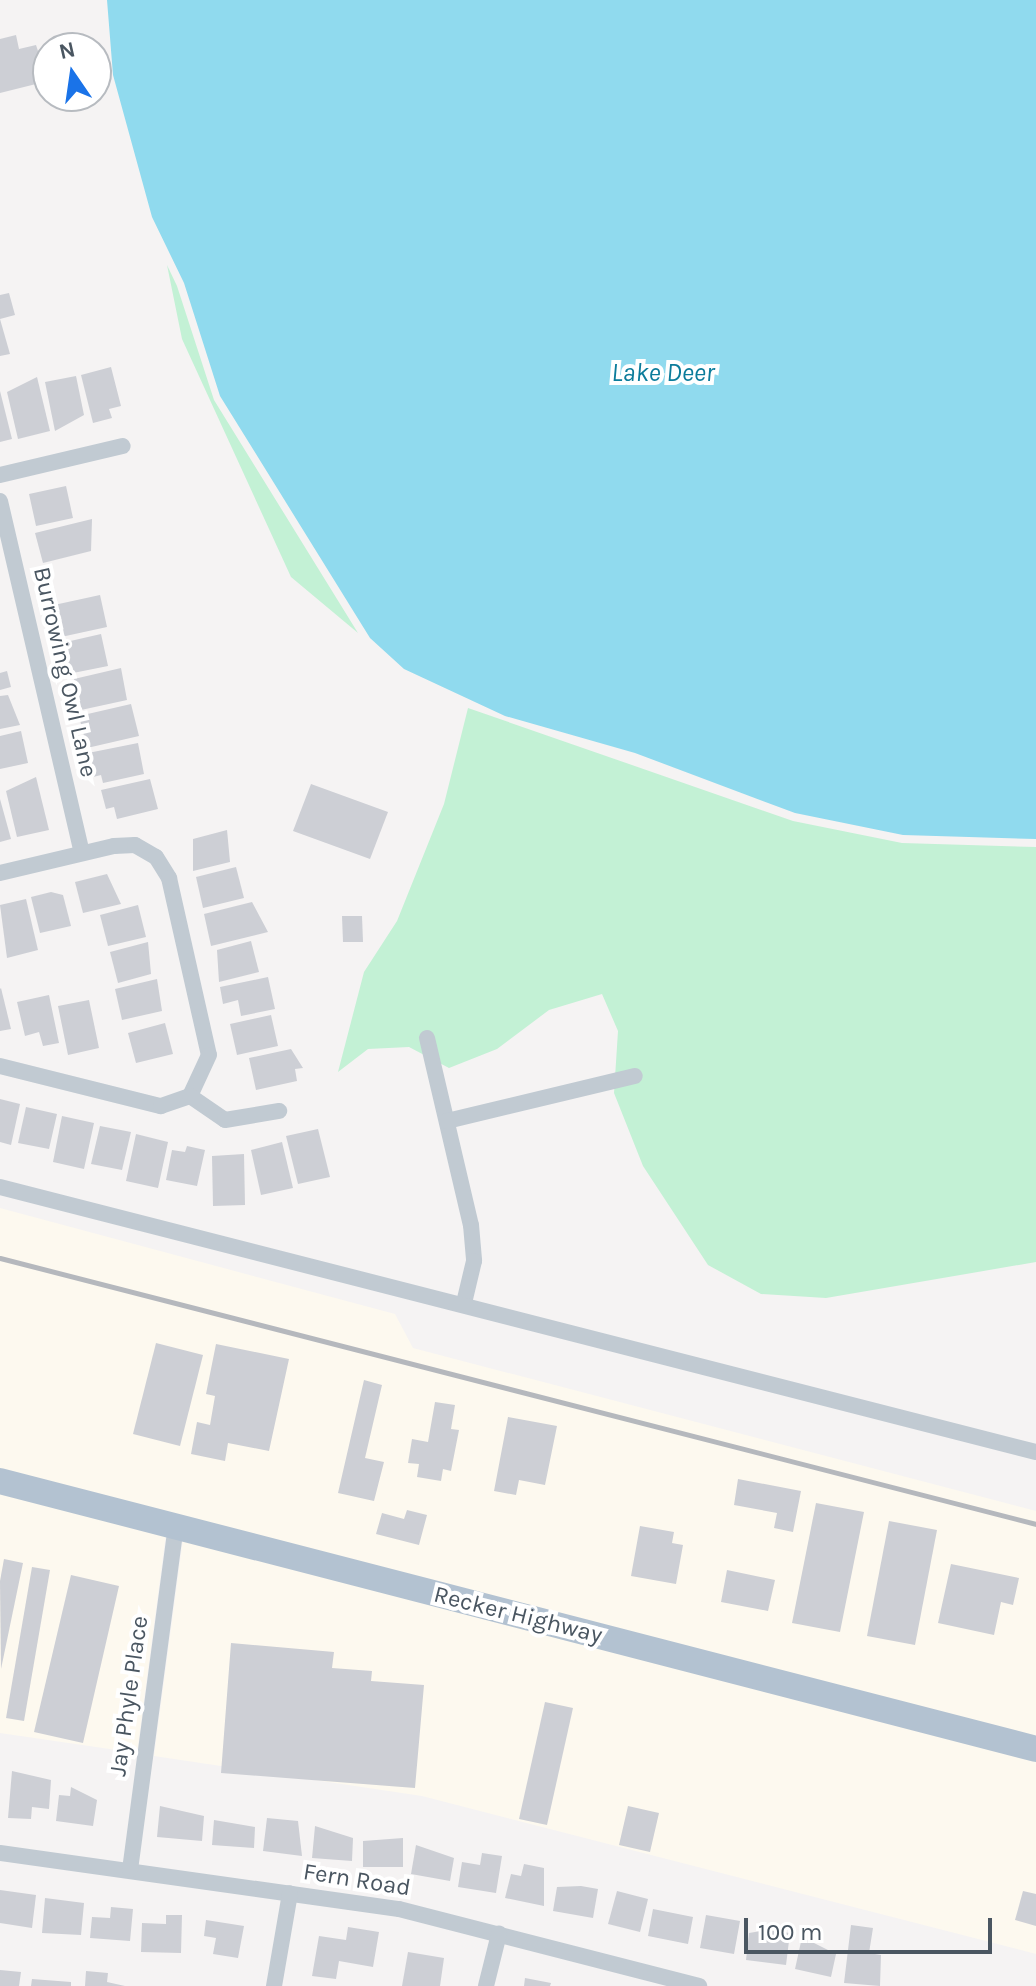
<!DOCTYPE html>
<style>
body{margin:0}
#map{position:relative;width:1036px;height:1986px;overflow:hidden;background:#f5f3f3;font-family:Karla,sans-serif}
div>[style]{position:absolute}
.commercial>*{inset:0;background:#fdf9ef}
.green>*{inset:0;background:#c3f1d5}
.water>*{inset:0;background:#90daee}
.building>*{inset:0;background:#cdcfd5}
.minor>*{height:16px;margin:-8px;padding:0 8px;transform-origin:8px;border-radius:8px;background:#c1cad2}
.primary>*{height:26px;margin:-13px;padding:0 13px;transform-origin:13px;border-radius:13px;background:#b3c2d1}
.rail>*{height:5px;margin:-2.5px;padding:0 2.5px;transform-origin:2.5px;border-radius:2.5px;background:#b5b8bd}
span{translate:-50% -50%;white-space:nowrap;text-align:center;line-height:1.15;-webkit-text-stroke:8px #fff;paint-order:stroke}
.street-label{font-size:24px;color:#4a5661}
.water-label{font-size:26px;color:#0c7c9b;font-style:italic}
.north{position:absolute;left:32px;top:32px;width:80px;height:80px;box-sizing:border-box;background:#fff;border:2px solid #b7bbc0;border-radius:50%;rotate:347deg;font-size:22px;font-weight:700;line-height:32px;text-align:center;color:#4a5661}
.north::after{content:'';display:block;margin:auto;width:28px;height:36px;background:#1a73e8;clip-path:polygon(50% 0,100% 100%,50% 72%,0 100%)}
.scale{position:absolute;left:744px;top:1918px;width:248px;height:36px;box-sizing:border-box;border:4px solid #4a5661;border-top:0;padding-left:10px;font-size:24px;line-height:28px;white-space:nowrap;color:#4a5661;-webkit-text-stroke:6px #fff;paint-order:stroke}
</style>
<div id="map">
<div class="commercial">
<i style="clip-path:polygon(0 1208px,395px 1314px,413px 1348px,1036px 1511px,1036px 1739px,0 1471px)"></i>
<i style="clip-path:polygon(0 1491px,166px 1534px,137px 1753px,0 1733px)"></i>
<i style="clip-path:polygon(183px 1539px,1036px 1758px,1036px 1954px,422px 1796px,154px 1756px)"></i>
</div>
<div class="green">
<i style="clip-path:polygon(167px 265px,177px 286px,214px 400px,358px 633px,291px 577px,182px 339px)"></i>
<i style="clip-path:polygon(468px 708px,793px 821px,902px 843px,1036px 847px,1036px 1262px,826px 1298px,761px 1294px,708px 1265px,643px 1166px,614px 1093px,618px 1031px,602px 994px,549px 1010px,497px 1049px,449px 1068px,409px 1047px,368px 1049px,338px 1072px,364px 972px,397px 921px,444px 804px)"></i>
</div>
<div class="water">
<i style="clip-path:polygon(107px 0,1036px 0,1036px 839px,903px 835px,795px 813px,635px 753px,505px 716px,404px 669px,370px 638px,220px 396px,184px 283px,152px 217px,113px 75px)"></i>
</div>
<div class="building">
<i style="clip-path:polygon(16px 35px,19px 49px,36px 45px,48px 81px,0 93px,0 39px)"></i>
<i style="clip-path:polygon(9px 293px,15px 315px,0 319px,0 295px)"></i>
<i style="clip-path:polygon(0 319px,10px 354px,0 356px)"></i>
<i style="clip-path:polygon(111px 367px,121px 406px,109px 409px,112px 418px,93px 423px,81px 375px)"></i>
<i style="clip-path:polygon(76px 376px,84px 415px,55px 431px,45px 382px)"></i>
<i style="clip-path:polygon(37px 377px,50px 431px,18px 439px,7px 392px)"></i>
<i style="clip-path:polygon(0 391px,12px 439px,0 442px)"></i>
<i style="clip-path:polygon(66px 486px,73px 518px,36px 526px,29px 494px)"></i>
<i style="clip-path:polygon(92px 519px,91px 551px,43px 563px,35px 533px)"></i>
<i style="clip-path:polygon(100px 595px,107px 627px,61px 637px,54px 605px)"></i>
<i style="clip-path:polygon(101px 634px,108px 666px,68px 674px,66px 642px)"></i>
<i style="clip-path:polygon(121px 668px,127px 700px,81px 710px,74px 679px)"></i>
<i style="clip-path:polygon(7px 671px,11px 687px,0 690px,0 673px)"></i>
<i style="clip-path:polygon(8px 695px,20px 725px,0 729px,0 696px)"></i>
<i style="clip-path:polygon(131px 704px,139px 736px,87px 748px,79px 716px)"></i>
<i style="clip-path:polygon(21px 731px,28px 763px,0 769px,0 736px)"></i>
<i style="clip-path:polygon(138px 743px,144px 774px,103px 783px,101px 775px,93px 777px,88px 753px)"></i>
<i style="clip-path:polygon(36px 777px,49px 830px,17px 837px,6px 791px)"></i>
<i style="clip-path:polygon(150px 779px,158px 809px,117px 819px,114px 807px,106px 809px,101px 790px)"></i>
<i style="clip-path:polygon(311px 784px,388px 812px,370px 859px,293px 831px)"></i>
<i style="clip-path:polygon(0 799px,11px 839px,0 842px)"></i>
<i style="clip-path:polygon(227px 830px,230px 862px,193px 871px,193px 839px)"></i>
<i style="clip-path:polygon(236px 867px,244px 898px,203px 908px,196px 877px)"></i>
<i style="clip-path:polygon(107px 874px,121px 904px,83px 913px,75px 882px)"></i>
<i style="clip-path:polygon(51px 892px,63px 895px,71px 926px,40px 933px,31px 897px)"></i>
<i style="clip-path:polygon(26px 899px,38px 950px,7px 958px,0 905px)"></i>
<i style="clip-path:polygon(252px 902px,268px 932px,211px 946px,204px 914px)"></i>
<i style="clip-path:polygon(138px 905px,146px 937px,108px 946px,100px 915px)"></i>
<i style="clip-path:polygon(342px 916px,362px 916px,363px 942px,343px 942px)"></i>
<i style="clip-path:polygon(251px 941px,259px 972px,219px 982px,217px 950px)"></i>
<i style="clip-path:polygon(148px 942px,151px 974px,118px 983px,110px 952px)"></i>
<i style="clip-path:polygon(268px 977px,275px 1009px,241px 1016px,238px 1000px,223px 1004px,220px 987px)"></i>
<i style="clip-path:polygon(157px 979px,162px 1011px,122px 1020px,115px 989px)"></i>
<i style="clip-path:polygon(1px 988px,11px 1029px,0 1031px,0 989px)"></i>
<i style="clip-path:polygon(49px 995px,59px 1043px,43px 1046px,39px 1032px,25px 1036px,17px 1002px)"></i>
<i style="clip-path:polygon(89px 1000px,99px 1048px,68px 1055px,58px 1006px)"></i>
<i style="clip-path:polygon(271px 1015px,278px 1046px,237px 1055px,230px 1024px)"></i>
<i style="clip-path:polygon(165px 1023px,173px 1054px,136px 1063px,128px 1033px)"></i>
<i style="clip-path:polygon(291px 1049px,303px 1068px,295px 1069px,297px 1081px,256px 1090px,249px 1058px)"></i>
<i style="clip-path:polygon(0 1099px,20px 1104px,11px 1145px,0 1142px)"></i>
<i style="clip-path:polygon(26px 1107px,57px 1114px,49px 1149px,18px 1143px)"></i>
<i style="clip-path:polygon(62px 1116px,94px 1123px,84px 1169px,53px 1162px)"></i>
<i style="clip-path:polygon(100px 1126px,131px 1132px,122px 1170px,91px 1164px)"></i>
<i style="clip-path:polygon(318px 1129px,330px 1177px,298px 1184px,286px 1136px)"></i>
<i style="clip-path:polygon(136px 1134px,168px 1142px,158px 1188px,126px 1181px)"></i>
<i style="clip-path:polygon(282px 1142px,293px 1188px,261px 1195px,251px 1150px)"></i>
<i style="clip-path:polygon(187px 1146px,205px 1150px,197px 1186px,166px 1180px,172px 1150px,185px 1152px)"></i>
<i style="clip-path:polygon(244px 1154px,245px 1205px,213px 1206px,212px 1156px)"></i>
<i style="clip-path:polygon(156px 1343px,203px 1355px,180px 1446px,133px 1434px)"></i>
<i style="clip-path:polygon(216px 1344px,289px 1359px,269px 1451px,228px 1443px,225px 1461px,191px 1454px,197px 1422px,210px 1425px,215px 1396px,206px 1394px)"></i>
<i style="clip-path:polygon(364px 1380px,382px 1385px,365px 1458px,384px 1462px,374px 1501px,338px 1493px)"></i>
<i style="clip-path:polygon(435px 1402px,455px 1405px,451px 1429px,459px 1430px,451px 1471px,443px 1469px,441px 1481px,417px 1477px,419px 1464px,408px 1463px,412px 1439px,428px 1442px)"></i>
<i style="clip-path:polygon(508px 1417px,557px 1426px,545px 1485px,519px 1480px,516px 1495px,494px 1491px)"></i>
<i style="clip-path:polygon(738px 1479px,801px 1491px,793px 1532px,774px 1528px,777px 1513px,734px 1505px)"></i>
<i style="clip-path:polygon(816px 1503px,864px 1512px,840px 1632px,792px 1623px)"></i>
<i style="clip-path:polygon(407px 1510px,427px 1515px,419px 1545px,376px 1534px,382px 1513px,404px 1519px)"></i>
<i style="clip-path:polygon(889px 1521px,937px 1530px,915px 1645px,867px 1636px)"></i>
<i style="clip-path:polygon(640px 1526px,674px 1532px,672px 1543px,683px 1545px,676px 1584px,631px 1576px)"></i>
<i style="clip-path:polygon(4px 1559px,23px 1563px,1px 1669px,0 1581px)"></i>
<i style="clip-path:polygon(951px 1564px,1019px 1578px,1013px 1605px,1001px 1602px,994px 1635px,938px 1623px)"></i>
<i style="clip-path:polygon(32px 1567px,50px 1570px,24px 1721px,6px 1718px)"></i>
<i style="clip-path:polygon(727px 1570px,775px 1580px,768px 1611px,721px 1602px)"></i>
<i style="clip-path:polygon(71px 1575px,119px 1586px,83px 1743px,34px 1732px)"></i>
<i style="clip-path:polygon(231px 1643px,334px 1652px,332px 1668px,372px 1671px,371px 1681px,424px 1685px,415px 1788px,221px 1773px)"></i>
<i style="clip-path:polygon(545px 1702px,573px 1708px,547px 1825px,519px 1819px)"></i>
<i style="clip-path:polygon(12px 1771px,51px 1780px,49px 1809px,32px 1807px,31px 1819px,8px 1818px)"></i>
<i style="clip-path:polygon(71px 1787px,97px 1800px,93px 1826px,56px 1821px,59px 1795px,70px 1796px)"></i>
<i style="clip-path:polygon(160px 1806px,204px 1816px,202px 1841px,157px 1837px)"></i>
<i style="clip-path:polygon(628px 1806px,659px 1813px,650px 1852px,619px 1845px)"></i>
<i style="clip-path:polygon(267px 1818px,298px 1821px,302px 1856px,263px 1851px)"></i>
<i style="clip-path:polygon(214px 1820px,255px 1827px,254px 1848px,212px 1845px)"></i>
<i style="clip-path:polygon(315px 1826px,353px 1838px,352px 1861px,312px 1858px)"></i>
<i style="clip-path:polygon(403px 1838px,403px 1867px,363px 1867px,363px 1841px)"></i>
<i style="clip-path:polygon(416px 1845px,454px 1858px,450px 1881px,411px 1874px)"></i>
<i style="clip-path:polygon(482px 1853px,502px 1856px,496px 1893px,458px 1887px,462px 1862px,480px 1865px)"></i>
<i style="clip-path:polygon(524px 1864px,544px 1868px,544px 1906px,505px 1898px,511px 1874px,521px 1876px)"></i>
<i style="clip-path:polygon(581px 1886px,598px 1889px,593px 1918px,553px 1911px,557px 1887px)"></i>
<i style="clip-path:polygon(0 1890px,36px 1895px,32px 1928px,0 1923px)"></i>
<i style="clip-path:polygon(617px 1891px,648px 1899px,640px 1932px,608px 1924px)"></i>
<i style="clip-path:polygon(1023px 1891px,1036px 1894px,1036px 1926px,1015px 1920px)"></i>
<i style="clip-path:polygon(45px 1898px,84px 1903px,81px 1935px,42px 1933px)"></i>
<i style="clip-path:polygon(111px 1907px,133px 1909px,130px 1941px,90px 1938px,92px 1917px,110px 1918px)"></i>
<i style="clip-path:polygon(653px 1909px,693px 1917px,688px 1944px,648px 1936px)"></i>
<i style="clip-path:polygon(166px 1915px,182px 1915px,181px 1953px,141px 1952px,142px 1923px,166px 1924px)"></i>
<i style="clip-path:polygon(706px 1915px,740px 1921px,734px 1954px,700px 1948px)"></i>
<i style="clip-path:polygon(206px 1920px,244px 1926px,238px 1958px,213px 1954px,216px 1938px,204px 1936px)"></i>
<i style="clip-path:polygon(851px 1925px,873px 1928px,869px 1953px,881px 1955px,880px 1986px,844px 1983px)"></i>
<i style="clip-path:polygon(348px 1927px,379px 1932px,373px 1967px,339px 1961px,336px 1979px,312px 1976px,319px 1936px,346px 1940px)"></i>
<i style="clip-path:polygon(767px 1930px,790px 1933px,786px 1965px,746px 1960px,749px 1933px)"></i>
<i style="clip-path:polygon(802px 1937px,836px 1954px,831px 1977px,795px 1969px)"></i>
<i style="clip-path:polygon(408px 1952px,444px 1958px,440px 1986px,402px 1986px)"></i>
<i style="clip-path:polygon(0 1970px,21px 1972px,19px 1986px,0 1986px)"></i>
<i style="clip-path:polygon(86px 1971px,108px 1973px,107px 1982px,125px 1986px,85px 1986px)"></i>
<i style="clip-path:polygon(525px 1978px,551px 1983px,550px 1986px,524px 1986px)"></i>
<i style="clip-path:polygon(32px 1979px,71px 1982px,71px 1986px,31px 1986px)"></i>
</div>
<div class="minor">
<i style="left:0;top:475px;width:126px;rotate:-13.3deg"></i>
<i style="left:0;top:501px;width:361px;rotate:76.9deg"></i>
<i style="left:0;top:873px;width:117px;rotate:-13.3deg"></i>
<i style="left:114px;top:846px;width:21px;rotate:-3deg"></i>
<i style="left:135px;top:845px;width:24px;rotate:30deg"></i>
<i style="left:156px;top:857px;width:25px;rotate:58deg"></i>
<i style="left:169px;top:878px;width:181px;rotate:77.3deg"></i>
<i style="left:209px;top:1055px;width:45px;rotate:114.9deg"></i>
<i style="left:427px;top:1038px;width:192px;rotate:76.8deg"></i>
<i style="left:471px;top:1225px;width:36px;rotate:85deg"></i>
<i style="left:474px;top:1261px;width:43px;rotate:103.4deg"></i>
<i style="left:0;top:1066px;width:166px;rotate:14deg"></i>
<i style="left:161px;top:1106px;width:31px;rotate:-19deg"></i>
<i style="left:190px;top:1096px;width:42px;rotate:34.4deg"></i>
<i style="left:225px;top:1120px;width:55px;rotate:-9.5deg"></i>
<i style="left:447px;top:1121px;width:193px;rotate:-13.5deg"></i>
<i style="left:0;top:1187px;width:1069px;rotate:14.35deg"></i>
<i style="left:0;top:1853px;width:403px;rotate:8deg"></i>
<i style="left:399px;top:1909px;width:310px;rotate:14.4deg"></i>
<i style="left:130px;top:1870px;width:346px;rotate:-82.4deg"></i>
<i style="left:274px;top:1986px;width:94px;rotate:-80.2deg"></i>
<i style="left:486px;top:1986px;width:54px;rotate:-76deg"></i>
</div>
<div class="primary">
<i style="left:0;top:1481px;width:1070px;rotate:14.5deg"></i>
</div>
<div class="rail">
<i style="left:0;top:1258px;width:1070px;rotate:14.4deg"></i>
</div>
<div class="street-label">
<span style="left:65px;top:672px;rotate:77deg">Burrowing Owl Lane</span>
<span style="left:518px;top:1615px;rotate:14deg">Recker Highway</span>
<span style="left:129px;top:1696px;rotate:-82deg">Jay Phyle Place</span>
<span style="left:357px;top:1880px;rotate:9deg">Fern Road</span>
</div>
<div class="water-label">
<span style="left:663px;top:373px">Lake Deer</span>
</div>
<div class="north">N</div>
<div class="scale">100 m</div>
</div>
